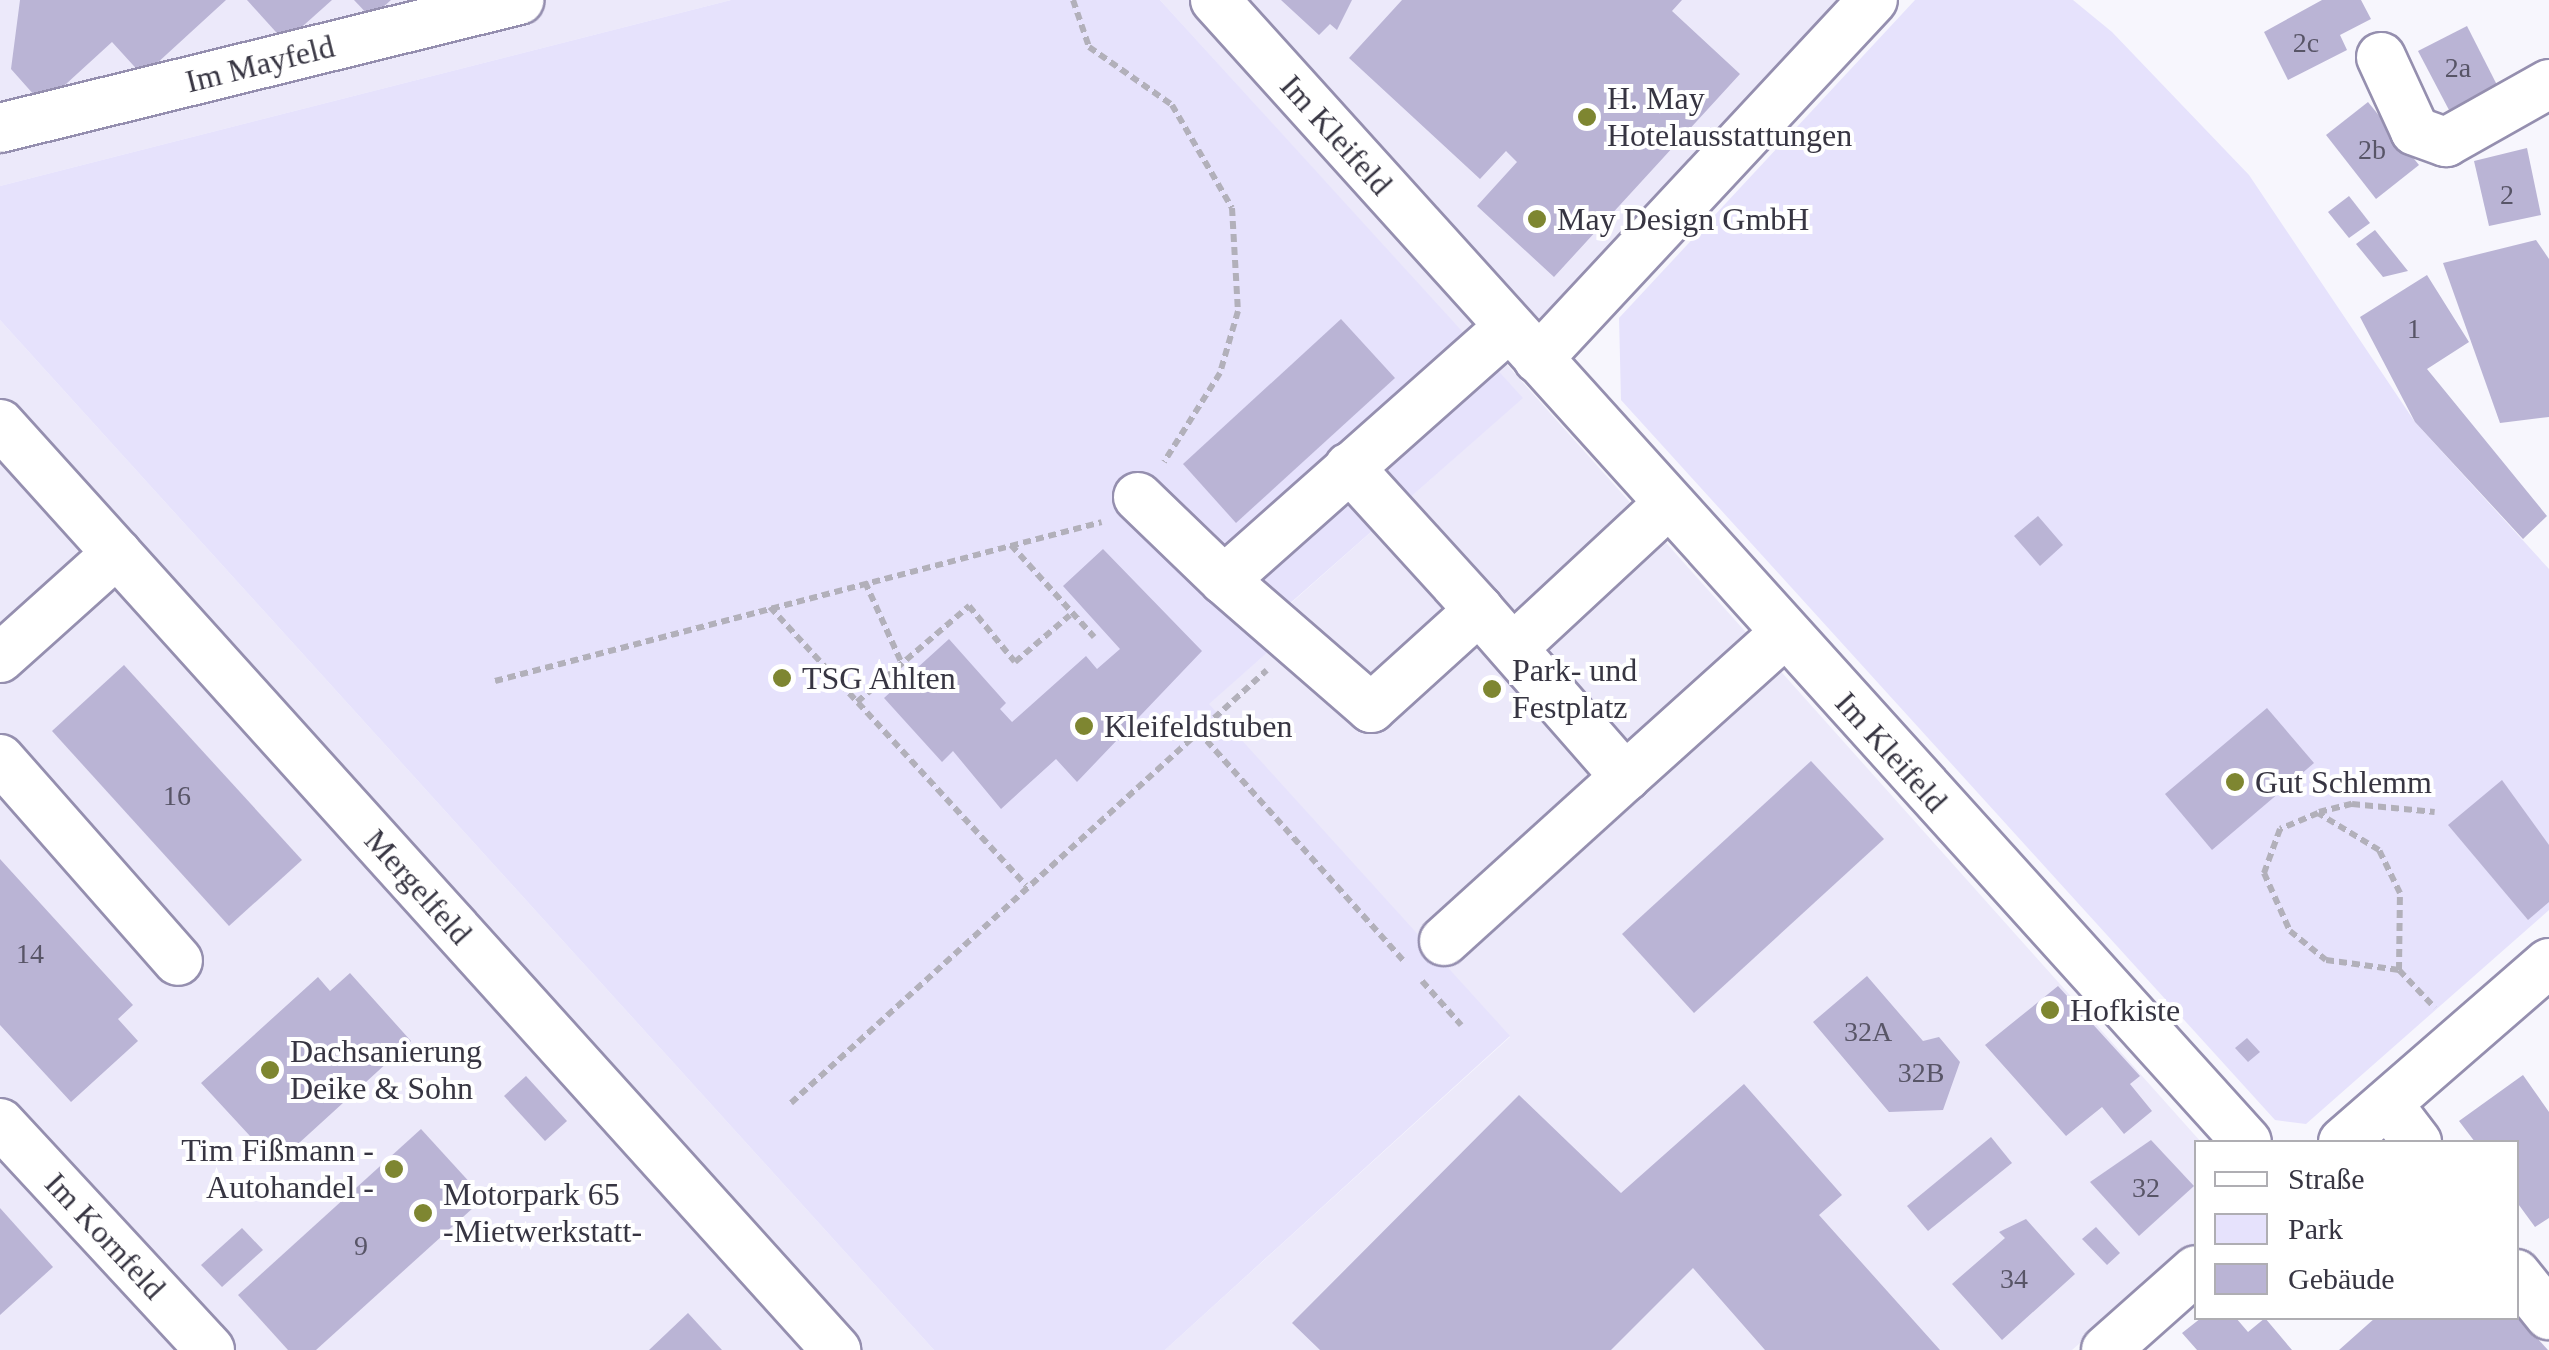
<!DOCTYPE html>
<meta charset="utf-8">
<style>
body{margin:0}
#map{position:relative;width:2549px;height:1350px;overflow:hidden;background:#f7f6fd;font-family:Georgia,serif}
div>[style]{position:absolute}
.built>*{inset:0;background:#ece9fa}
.green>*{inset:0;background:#e6e2fc}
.building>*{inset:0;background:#bab4d5}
.path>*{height:6px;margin-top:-3px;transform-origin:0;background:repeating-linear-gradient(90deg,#b2b0ba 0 8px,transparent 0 13px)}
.roads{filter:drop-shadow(2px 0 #958faf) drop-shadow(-2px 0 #958faf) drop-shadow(0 2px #958faf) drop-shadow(0 -2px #958faf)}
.minor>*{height:48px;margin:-24px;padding:0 24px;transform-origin:24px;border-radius:24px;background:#fff}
.dots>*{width:28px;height:28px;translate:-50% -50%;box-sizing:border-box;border:5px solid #fff;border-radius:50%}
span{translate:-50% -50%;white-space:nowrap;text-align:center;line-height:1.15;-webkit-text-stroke:8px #fff;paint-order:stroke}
.number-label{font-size:28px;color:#585567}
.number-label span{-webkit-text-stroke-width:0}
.street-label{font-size:32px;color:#373542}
.poi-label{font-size:32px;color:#373542}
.left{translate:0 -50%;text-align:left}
.right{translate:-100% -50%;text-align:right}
.legend{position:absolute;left:2194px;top:1140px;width:325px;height:180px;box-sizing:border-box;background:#fff;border:2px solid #afaeb3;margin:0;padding:12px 18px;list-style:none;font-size:30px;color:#373542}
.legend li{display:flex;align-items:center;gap:20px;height:50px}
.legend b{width:50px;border:2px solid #afaeb3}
</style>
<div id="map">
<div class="built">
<i style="clip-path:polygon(0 0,731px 0,0 186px)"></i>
<i style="clip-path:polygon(1160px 0,1840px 0,1502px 359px,2201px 1142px,2196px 1242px,2072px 1350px,1165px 1350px,1510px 1037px,1208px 704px,1268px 652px,1254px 636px,1522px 398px)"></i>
<i style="clip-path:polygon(0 320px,934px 1350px,0 1350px)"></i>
</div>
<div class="green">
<i style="clip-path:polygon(731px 0,1160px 0,1523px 398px,1254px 635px,1268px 652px,1209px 704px,1510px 1036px,1165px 1350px,934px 1350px,0 320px,0 186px)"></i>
<i style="clip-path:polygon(1915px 0,2073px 0,2112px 32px,2249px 175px,2415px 422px,2549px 569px,2549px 910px,2306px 1124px,2275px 1120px,1621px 400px,1619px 318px)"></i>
</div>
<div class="building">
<i style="clip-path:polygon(20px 0,226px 0,143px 76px,112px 42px,43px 105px,11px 69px)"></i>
<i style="clip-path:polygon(247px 0,332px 0,285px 42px)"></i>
<i style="clip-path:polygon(354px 0,391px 0,371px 18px)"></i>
<i style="clip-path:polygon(1281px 0,1352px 0,1337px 30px,1330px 24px,1319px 35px)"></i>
<i style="clip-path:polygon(1402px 0,1682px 0,1672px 11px,1740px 74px,1554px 277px,1477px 206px,1517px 162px,1506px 151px,1480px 179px,1349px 58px)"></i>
<i style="clip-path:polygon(2322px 0,2361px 0,2371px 19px,2340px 35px,2347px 50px,2288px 80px,2264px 32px)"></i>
<i style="clip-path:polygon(2467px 26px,2497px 85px,2449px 110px,2418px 51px)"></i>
<i style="clip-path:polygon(2368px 102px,2419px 165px,2376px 199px,2326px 135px)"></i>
<i style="clip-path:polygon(2527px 148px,2541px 215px,2489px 226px,2474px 161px)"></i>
<i style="clip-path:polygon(2349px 196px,2370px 223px,2349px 238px,2328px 212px)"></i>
<i style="clip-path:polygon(2375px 230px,2408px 271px,2383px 277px,2356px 244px)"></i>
<i style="clip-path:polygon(2536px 240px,2549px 259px,2549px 417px,2500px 423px,2443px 263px)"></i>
<i style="clip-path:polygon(2427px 275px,2469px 342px,2427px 369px,2547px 516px,2523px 539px,2415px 422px,2360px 317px)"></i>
<i style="clip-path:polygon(1341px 319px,1395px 378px,1236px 523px,1183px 464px)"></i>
<i style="clip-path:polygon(2038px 516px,2063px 545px,2040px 566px,2014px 536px)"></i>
<i style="clip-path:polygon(1103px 549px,1202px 651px,1077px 782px,1056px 759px,1001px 809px,953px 751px,942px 762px,884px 698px,949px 639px,1006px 703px,1000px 709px,1012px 722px,1086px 656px,1097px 669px,1120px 649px,1063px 586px)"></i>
<i style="clip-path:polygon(124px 665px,302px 860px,229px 926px,52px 731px)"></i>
<i style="clip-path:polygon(2267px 708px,2314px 763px,2212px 850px,2165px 794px)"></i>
<i style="clip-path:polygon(1811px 761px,1884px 839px,1694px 1013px,1622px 934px)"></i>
<i style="clip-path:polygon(2502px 780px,2549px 845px,2549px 902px,2528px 920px,2448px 825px)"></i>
<i style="clip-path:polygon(0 859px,133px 1005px,118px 1019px,138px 1041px,71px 1102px,0 1025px)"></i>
<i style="clip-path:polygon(350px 973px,411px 1041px,276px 1164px,201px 1083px,318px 977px,330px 991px)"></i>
<i style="clip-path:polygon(1867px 976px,1923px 1041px,1939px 1037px,1960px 1062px,1943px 1110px,1889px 1112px,1813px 1022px)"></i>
<i style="clip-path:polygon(2058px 986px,2140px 1076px,2130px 1084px,2152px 1111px,2124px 1134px,2102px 1107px,2066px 1136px,1985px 1045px)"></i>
<i style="clip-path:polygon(2247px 1038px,2260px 1052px,2248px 1062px,2235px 1048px)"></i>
<i style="clip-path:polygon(2523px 1075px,2549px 1112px,2549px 1218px,2535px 1227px,2516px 1201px,2516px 1142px,2475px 1142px,2459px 1121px)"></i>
<i style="clip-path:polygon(526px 1076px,567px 1121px,545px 1141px,504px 1096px)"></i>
<i style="clip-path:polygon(1744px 1084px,1842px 1195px,1819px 1215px,1940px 1350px,1765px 1350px,1693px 1268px,1611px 1350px,1320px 1350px,1292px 1323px,1519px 1095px,1621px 1193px)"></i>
<i style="clip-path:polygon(421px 1129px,484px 1198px,316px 1350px,288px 1350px,238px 1295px)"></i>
<i style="clip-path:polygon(1991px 1137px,2012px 1163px,1928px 1231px,1907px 1206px)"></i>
<i style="clip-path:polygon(2151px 1140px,2194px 1186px,2139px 1236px,2090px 1182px)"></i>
<i style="clip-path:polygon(0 1208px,53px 1267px,0 1315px)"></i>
<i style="clip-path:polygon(2026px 1219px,2075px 1274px,2002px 1340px,1952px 1284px,2005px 1238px,1999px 1232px)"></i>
<i style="clip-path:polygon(2096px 1227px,2120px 1253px,2107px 1265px,2082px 1239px)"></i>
<i style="clip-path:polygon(242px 1228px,263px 1250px,222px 1287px,201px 1265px)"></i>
<i style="clip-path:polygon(688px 1313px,722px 1350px,649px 1350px)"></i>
<i style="clip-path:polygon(2201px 1318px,2236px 1318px,2248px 1332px,2265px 1318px,2292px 1350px,2197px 1350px,2182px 1333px)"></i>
<i style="clip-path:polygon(2375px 1318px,2519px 1318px,2548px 1350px,2339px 1350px)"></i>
</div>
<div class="path">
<i style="left:1073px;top:0;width:50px;rotate:71.2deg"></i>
<i style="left:1089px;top:47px;width:101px;rotate:34.9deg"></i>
<i style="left:1172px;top:105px;width:119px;rotate:59.8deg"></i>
<i style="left:1232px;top:208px;width:103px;rotate:86.7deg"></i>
<i style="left:1238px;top:311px;width:65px;rotate:106.2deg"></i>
<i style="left:1220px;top:373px;width:105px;rotate:122.2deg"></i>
<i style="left:1011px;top:545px;width:124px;rotate:47.9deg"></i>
<i style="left:865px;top:582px;width:90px;rotate:65.7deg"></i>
<i style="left:770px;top:607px;width:378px;rotate:47.4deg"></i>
<i style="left:495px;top:681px;width:627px;rotate:-14.68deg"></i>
<i style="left:857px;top:702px;width:148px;rotate:-40.6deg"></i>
<i style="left:969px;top:606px;width:72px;rotate:50.6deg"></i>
<i style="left:1015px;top:662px;width:72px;rotate:-40.5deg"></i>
<i style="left:1198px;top:731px;width:309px;rotate:48.2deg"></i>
<i style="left:2319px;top:812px;width:34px;rotate:-14deg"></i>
<i style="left:2352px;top:804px;width:83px;rotate:5.5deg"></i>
<i style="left:2399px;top:970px;width:77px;rotate:-89.3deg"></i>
<i style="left:2400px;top:893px;width:48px;rotate:-116deg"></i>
<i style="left:2379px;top:850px;width:71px;rotate:-148.8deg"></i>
<i style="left:2318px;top:813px;width:41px;rotate:157.2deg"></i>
<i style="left:2280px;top:829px;width:47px;rotate:110deg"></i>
<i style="left:2264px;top:873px;width:64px;rotate:65.9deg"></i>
<i style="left:2290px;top:931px;width:46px;rotate:38.9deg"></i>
<i style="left:2326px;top:960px;width:74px;rotate:7.8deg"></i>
<i style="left:2399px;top:970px;width:52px;rotate:46.5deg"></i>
<i style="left:1422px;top:981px;width:59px;rotate:48.4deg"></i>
<i style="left:791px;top:1103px;width:643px;rotate:-42.29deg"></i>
</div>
<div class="roads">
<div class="minor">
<i style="left:1215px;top:0;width:1539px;rotate:47.9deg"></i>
<i style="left:2381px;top:57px;width:81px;rotate:65.3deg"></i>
<i style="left:2415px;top:131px;width:33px;rotate:20deg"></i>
<i style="left:2446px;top:142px;width:118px;rotate:-29.4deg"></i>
<i style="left:0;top:128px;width:535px;rotate:-13.85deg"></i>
<i style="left:1538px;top:359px;width:491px;rotate:-47deg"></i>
<i style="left:0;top:424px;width:1248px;rotate:47.92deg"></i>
<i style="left:1349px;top:467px;width:193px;rotate:47.7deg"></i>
<i style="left:1138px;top:497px;width:120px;rotate:44deg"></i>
<i style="left:1224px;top:580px;width:381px;rotate:-41.6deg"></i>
<i style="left:1224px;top:580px;width:195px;rotate:41deg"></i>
<i style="left:1371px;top:708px;width:146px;rotate:-42.2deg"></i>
<i style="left:1479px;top:610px;width:222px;rotate:48.8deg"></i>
<i style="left:1625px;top:777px;width:214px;rotate:-42deg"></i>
<i style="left:1513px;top:648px;width:210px;rotate:-42.9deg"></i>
<i style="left:0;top:658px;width:157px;rotate:-41.9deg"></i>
<i style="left:0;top:759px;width:269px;rotate:48.6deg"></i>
<i style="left:1444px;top:941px;width:244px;rotate:-42.2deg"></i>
<i style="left:2388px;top:1104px;width:48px;rotate:52.7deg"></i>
<i style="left:0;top:1123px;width:309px;rotate:47.2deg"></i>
<i style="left:2343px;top:1142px;width:273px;rotate:-41deg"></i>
<i style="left:2516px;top:1274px;width:53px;rotate:51.2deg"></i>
<i style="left:2106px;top:1350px;width:120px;rotate:-41.6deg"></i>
</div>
</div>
<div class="dots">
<i style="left:1587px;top:117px;background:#7e8631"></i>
<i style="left:1537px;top:219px;background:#7e8631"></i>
<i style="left:782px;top:678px;background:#7e8631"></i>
<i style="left:1492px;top:689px;background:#7e8631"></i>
<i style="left:1084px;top:726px;background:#7e8631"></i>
<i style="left:2235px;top:782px;background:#7e8631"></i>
<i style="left:2050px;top:1010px;background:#7e8631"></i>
<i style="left:270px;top:1070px;background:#7e8631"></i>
<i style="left:394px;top:1169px;background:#7e8631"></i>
<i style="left:423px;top:1213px;background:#7e8631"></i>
</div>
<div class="number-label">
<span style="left:2306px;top:43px">2c</span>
<span style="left:2458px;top:68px">2a</span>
<span style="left:2372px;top:150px">2b</span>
<span style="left:2507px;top:195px">2</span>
<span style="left:2414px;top:329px">1</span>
<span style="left:177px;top:796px">16</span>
<span style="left:30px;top:954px">14</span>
<span style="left:1868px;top:1032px">32A</span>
<span style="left:1921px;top:1073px">32B</span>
<span style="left:2146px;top:1188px">32</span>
<span style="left:361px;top:1246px">9</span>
<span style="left:2014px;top:1279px">34</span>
</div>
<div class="street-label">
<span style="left:260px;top:64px;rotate:-14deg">Im Mayfeld</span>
<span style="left:1336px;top:135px;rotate:48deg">Im Kleifeld</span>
<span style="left:1891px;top:752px;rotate:48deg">Im Kleifeld</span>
<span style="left:418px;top:887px;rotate:48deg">Mergelfeld</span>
<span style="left:105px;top:1236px;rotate:47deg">Im Kornfeld</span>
</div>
<div class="poi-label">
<span class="left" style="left:1607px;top:117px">H. May<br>Hotelausstattungen</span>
<span class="left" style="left:1557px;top:219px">May Design GmbH</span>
<span class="left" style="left:1512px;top:689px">Park- und<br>Festplatz</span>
<span class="left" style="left:802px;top:678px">TSG Ahlten</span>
<span class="left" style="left:1104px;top:726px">Kleifeldstuben</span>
<span class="left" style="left:2255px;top:782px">Gut Schlemm</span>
<span class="left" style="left:2070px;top:1010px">Hofkiste</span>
<span class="left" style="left:290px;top:1070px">Dachsanierung<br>Deike &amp; Sohn</span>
<span class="right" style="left:374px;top:1169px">Tim Fißmann -<br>Autohandel -</span>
<span class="left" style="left:443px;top:1213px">Motorpark 65<br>-Mietwerkstatt-</span>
</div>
<ul class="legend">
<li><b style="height:12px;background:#fff"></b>Straße</li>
<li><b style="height:28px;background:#e6e2fc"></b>Park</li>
<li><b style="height:28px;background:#bab4d5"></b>Gebäude</li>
</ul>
</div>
